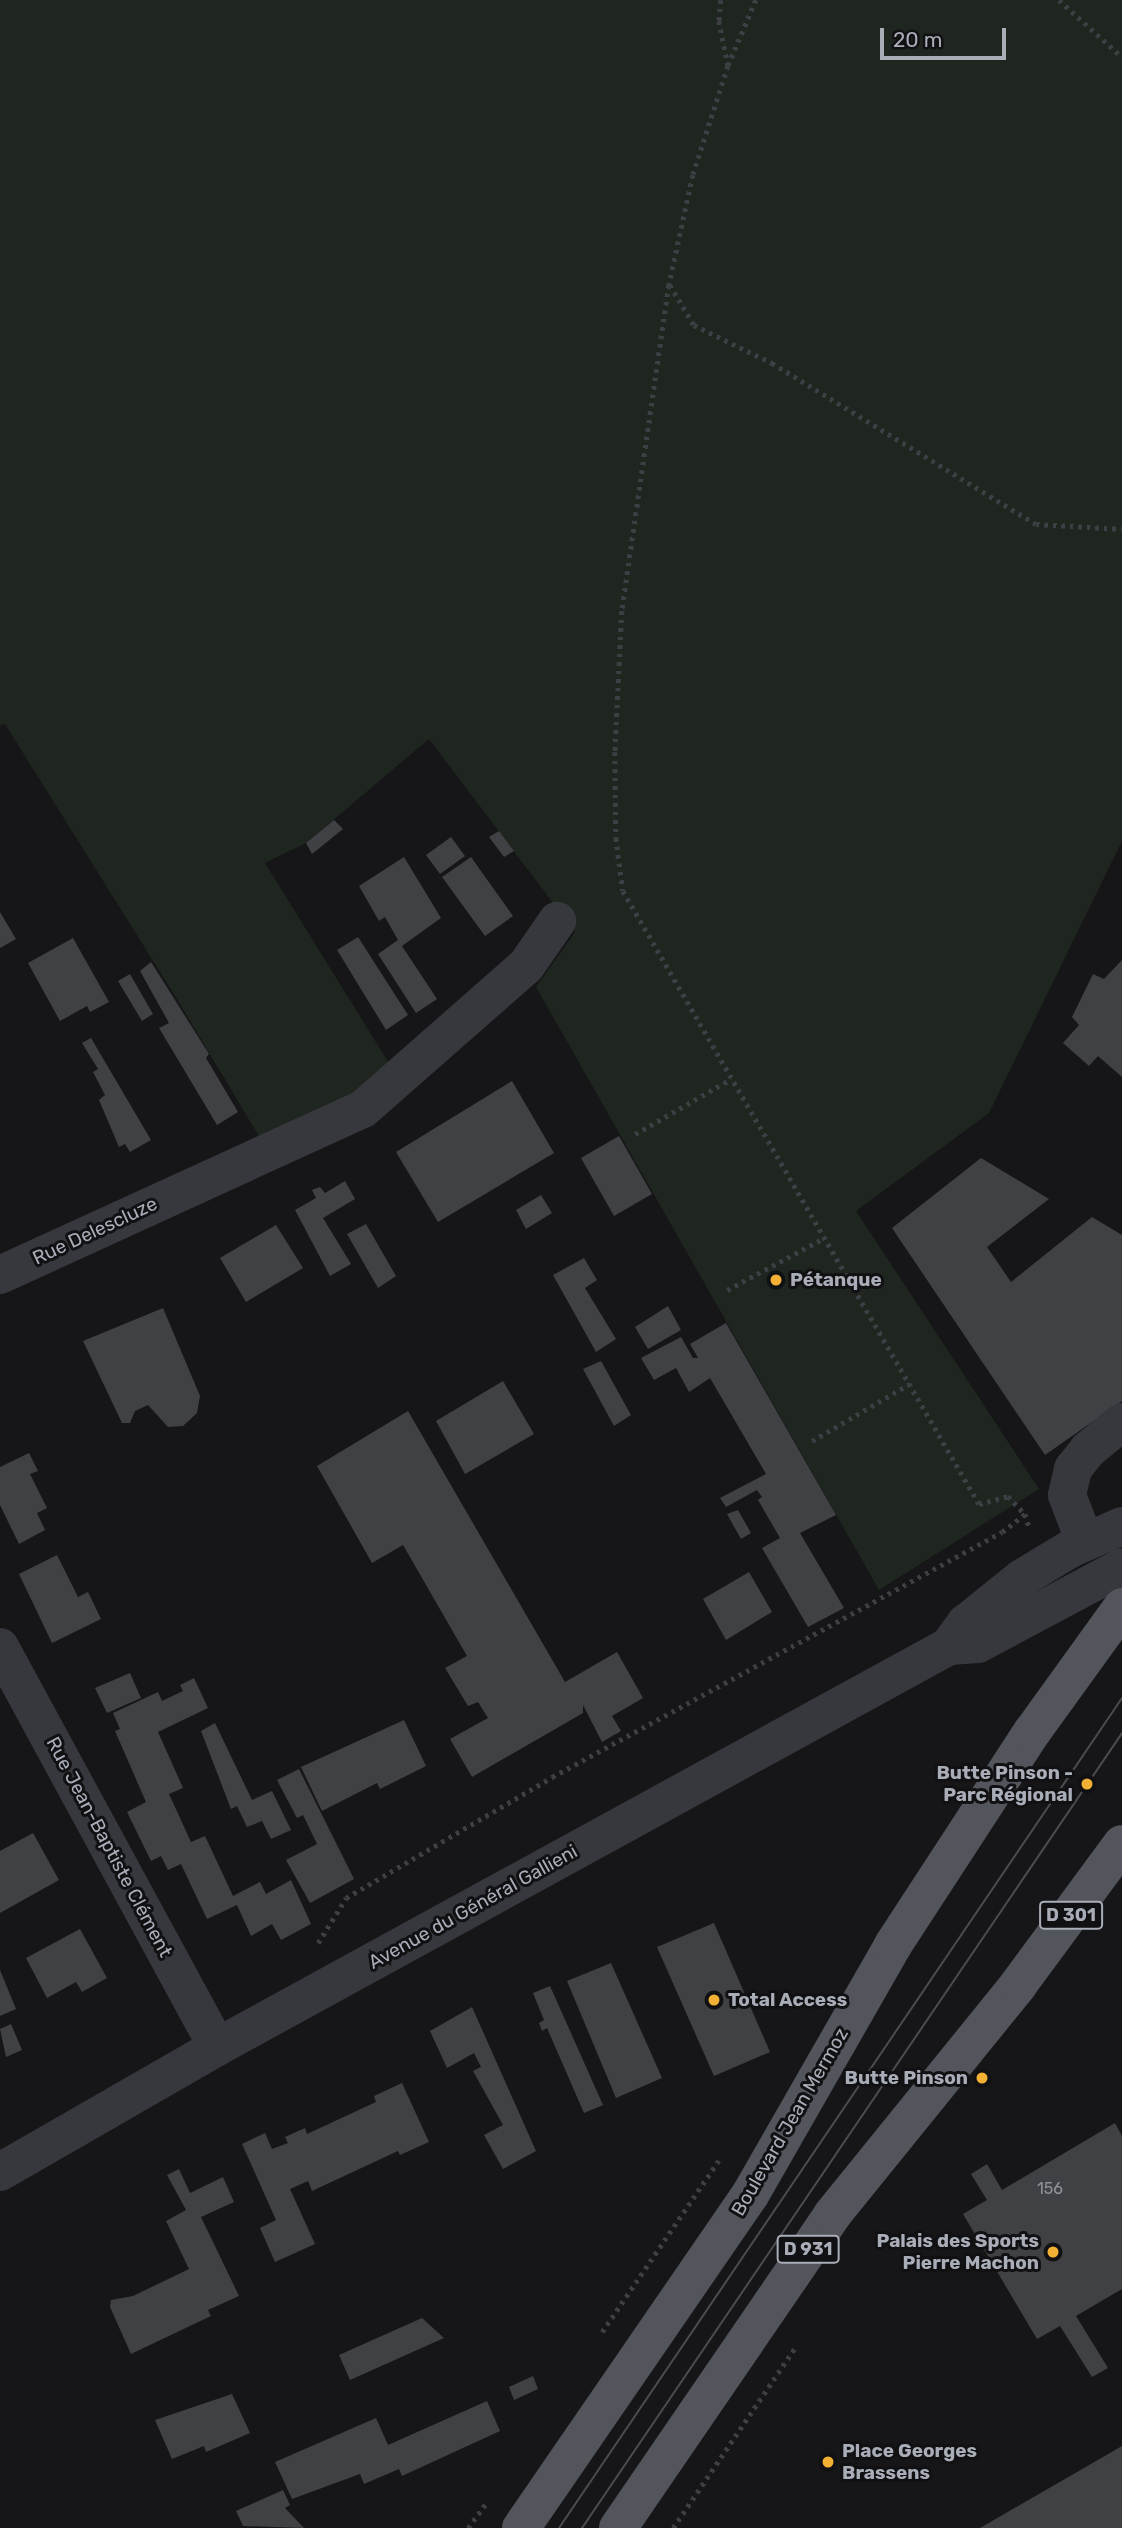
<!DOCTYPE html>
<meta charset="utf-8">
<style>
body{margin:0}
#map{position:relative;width:1122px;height:2528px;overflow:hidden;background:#161618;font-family:Rubik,sans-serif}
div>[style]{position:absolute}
.green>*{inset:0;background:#1e261f}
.building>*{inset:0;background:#404145}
.path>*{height:4.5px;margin-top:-2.25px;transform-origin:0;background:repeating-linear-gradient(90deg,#3d3f44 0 3.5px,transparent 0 8.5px)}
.minor>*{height:38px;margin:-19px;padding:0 19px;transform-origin:19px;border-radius:19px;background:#37383d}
.major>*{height:38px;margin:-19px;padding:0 19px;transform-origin:19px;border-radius:19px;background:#53555c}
.tram>*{height:2px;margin:-1px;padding:0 1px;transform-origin:1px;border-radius:1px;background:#4a4c52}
.dots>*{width:19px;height:19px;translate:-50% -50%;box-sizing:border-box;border:4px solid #111113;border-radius:50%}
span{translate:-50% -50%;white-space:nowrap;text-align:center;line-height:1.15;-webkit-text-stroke:6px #111113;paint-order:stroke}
.number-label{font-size:16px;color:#8e929b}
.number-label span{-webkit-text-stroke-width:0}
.shield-label span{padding:2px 5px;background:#111113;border:2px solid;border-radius:5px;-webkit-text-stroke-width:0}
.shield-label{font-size:18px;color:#a8adb8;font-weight:700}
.street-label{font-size:19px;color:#a8adb8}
.poi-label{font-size:19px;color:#a8adb8;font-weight:700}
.left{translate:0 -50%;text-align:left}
.right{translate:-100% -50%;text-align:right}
.scale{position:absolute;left:880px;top:28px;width:126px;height:32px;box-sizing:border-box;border:4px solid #a8adb8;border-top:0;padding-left:9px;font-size:21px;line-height:24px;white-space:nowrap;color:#a8adb8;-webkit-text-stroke:5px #111113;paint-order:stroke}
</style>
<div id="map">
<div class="green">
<i style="clip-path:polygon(0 0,1122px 0,1122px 841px,989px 1113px,856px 1211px,1039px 1489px,879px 1590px,536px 987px,575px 932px,429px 739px,306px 843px,265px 863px,397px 1076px,276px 1165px,177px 999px,5px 724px,0 725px)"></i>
</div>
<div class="building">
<i style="clip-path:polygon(334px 820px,343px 829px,312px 854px,306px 843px)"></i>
<i style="clip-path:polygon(499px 831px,514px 851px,504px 857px,489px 837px)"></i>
<i style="clip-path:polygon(451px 837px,465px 856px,440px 874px,426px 855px)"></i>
<i style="clip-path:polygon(404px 857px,441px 918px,402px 946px,437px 999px,416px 1013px,378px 954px,398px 940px,385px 917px,379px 921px,359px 886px)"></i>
<i style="clip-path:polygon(471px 857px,513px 916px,485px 936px,442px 877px)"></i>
<i style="clip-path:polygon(0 912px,16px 939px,0 948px)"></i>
<i style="clip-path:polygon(358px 937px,408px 1015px,386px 1030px,337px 950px)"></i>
<i style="clip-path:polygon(73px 938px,109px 1002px,90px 1012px,87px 1006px,60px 1021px,28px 963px)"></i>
<i style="clip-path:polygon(1122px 960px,1122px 1077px,1098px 1056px,1089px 1066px,1063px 1043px,1079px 1025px,1072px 1017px,1093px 974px,1104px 979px)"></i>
<i style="clip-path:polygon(151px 962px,209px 1054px,206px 1058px,238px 1112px,217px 1125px,159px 1028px,169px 1023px,140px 971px)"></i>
<i style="clip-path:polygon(130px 974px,153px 1014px,142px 1021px,118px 981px)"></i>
<i style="clip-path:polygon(91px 1038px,151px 1140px,130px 1152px,125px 1144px,119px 1147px,99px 1100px,105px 1095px,93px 1072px,98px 1069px,82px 1043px)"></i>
<i style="clip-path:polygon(512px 1081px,554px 1153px,438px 1222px,396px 1152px)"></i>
<i style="clip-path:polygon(619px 1136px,652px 1194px,614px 1216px,581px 1158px)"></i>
<i style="clip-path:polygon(981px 1158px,1049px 1199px,987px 1247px,1011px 1282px,1092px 1217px,1122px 1235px,1122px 1401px,1045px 1455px,892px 1228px)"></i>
<i style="clip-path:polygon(345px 1181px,355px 1199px,323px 1218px,351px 1264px,330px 1276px,295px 1210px,316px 1198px,312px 1190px,320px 1187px,325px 1193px)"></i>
<i style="clip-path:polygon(541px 1195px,552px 1213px,526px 1229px,516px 1210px)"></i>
<i style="clip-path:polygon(366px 1224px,396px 1276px,378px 1288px,347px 1234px)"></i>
<i style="clip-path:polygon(276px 1225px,303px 1268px,246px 1302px,220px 1258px)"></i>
<i style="clip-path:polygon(584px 1258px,597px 1280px,585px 1288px,616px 1339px,596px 1352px,553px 1275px)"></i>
<i style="clip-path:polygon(668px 1306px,681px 1330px,648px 1349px,635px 1327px)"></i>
<i style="clip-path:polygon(163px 1308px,200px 1396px,197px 1413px,183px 1426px,168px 1427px,148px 1405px,135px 1411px,130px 1423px,122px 1423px,83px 1341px)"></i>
<i style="clip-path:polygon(726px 1323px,836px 1515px,800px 1533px,844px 1608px,808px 1627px,762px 1548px,780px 1538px,758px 1500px,762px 1497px,757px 1490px,726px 1507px,720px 1498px,766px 1474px,710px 1378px,689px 1392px,676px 1368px,654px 1380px,641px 1358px,681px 1337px,693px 1358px,698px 1358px,690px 1344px)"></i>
<i style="clip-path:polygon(601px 1361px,631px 1415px,614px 1426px,583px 1369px)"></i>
<i style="clip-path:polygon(503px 1381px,534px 1434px,465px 1474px,436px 1421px)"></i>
<i style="clip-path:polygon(408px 1411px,565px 1682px,617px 1652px,643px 1698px,612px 1716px,621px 1731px,602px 1742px,583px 1705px,583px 1713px,472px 1777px,450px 1739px,488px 1718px,478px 1702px,468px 1706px,445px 1668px,467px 1656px,403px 1545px,372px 1563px,317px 1466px)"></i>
<i style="clip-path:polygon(29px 1453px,38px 1471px,30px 1474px,47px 1508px,37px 1513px,45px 1530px,19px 1544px,0 1505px,0 1467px)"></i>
<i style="clip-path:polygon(738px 1510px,751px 1533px,741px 1539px,727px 1514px)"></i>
<i style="clip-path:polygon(57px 1555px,78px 1597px,88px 1592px,101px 1619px,52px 1643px,19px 1574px)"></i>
<i style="clip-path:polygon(749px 1572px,772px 1612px,726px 1640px,703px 1599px)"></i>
<i style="clip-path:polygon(130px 1673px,141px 1698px,107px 1713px,95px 1688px)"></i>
<i style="clip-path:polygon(194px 1678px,208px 1708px,158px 1732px,183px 1788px,169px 1794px,191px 1842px,205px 1836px,233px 1896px,260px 1882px,266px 1894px,291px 1880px,311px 1924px,281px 1940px,272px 1924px,251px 1936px,237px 1905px,207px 1919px,181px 1864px,168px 1870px,161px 1856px,151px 1861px,127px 1812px,146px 1802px,115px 1731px,120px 1729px,113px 1713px,158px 1692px,162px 1701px,183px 1691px,180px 1685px)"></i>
<i style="clip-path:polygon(404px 1720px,426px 1766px,380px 1789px,377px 1783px,322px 1811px,301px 1767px)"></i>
<i style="clip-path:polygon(215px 1723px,252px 1800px,272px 1791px,291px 1830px,271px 1839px,262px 1821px,247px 1827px,237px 1806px,231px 1809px,201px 1731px)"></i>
<i style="clip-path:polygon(299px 1769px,354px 1879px,310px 1903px,286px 1860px,317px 1844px,303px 1815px,297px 1818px,277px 1780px)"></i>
<i style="clip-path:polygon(33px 1833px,59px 1880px,0 1913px,0 1851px)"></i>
<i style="clip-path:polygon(714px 1923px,770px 2052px,714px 2076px,657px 1947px)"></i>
<i style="clip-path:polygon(80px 1929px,107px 1978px,82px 1992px,76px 1982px,47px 1998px,26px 1958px)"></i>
<i style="clip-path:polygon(611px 1963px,662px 2078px,616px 2098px,567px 1981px)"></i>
<i style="clip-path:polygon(0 1970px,16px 2009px,0 2016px)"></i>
<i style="clip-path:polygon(550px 1986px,603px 2105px,584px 2113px,547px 2028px,542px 2031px,539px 2023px,544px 2020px,533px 1993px)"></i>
<i style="clip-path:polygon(472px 2007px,536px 2151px,503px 2169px,484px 2135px,503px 2125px,473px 2071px,481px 2067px,474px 2053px,447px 2068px,430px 2031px)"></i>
<i style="clip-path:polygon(11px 2024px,22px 2050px,6px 2057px,0 2029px)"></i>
<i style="clip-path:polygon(402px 2083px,429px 2142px,400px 2155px,398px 2151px,312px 2191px,308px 2181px,290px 2189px,315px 2244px,275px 2262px,260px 2228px,276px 2220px,242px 2144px,265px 2133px,272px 2149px,288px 2143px,285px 2137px,305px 2128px,307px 2134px,376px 2102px,374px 2096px)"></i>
<i style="clip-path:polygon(1115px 2123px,1122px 2136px,1122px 2289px,1076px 2316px,1108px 2368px,1092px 2377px,1060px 2326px,1037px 2339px,963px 2214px,987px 2200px,971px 2174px,987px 2164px,1002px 2190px)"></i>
<i style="clip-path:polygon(179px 2169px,190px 2193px,223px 2177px,234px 2202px,201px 2217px,239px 2296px,208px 2310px,211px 2316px,131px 2354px,110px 2307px,111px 2300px,133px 2296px,189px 2269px,166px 2221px,186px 2210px,167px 2175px)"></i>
<i style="clip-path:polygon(422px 2318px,444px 2338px,350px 2380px,339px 2355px)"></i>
<i style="clip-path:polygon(533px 2376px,538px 2389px,514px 2400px,509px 2387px)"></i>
<i style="clip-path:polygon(232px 2394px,250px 2433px,206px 2452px,204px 2446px,172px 2459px,155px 2420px)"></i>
<i style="clip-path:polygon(487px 2401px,500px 2431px,402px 2476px,399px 2469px,364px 2484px,360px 2474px,292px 2499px,275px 2462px,376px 2418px,388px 2445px)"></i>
<i style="clip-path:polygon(1122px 2446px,1122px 2528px,980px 2528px)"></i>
<i style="clip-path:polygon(283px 2490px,290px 2505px,285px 2508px,304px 2528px,243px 2526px,236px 2511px)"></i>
</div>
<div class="path">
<i style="left:721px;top:0;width:21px;rotate:95deg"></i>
<i style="left:719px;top:21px;width:45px;rotate:78.4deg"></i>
<i style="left:756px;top:0;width:72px;rotate:113deg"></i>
<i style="left:728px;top:66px;width:114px;rotate:107.8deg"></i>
<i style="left:693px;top:175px;width:113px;rotate:102.3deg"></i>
<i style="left:669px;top:285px;width:329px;rotate:98.2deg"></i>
<i style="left:622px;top:611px;width:141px;rotate:92.8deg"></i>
<i style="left:615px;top:752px;width:86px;rotate:89.3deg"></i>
<i style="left:616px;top:838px;width:53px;rotate:82.5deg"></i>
<i style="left:623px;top:891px;width:709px;rotate:59.85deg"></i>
<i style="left:979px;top:1504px;width:30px;rotate:-15deg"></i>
<i style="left:1008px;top:1496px;width:25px;rotate:47deg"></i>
<i style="left:1025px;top:1514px;width:13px;rotate:72deg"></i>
<i style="left:1059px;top:0;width:85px;rotate:42.1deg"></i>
<i style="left:670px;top:285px;width:47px;rotate:59deg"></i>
<i style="left:694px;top:325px;width:87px;rotate:26deg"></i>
<i style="left:772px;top:363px;width:309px;rotate:31.4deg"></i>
<i style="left:1036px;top:524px;width:86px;rotate:3.3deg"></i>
<i style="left:635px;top:1134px;width:111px;rotate:-29.8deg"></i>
<i style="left:727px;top:1290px;width:110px;rotate:-28.2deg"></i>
<i style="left:812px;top:1441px;width:113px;rotate:-30.4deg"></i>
<i style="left:318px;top:1943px;width:53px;rotate:-58.1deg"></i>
<i style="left:346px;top:1898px;width:239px;rotate:-30.4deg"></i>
<i style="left:552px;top:1777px;width:512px;rotate:-28.57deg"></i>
<i style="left:1002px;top:1532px;width:29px;rotate:-38deg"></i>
<i style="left:602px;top:2332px;width:212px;rotate:-55.8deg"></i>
<i style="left:468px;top:2528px;width:29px;rotate:-54deg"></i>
<i style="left:673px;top:2528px;width:220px;rotate:-55.9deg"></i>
</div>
<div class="minor">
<i style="left:0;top:1275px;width:399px;rotate:-24.6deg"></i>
<i style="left:363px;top:1109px;width:217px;rotate:-41.3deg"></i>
<i style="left:526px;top:966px;width:55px;rotate:-55.4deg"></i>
<i style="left:1085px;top:1542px;width:50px;rotate:-111deg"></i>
<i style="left:1067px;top:1495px;width:27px;rotate:-77deg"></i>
<i style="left:1073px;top:1469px;width:24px;rotate:-52deg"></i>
<i style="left:1088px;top:1450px;width:44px;rotate:-39.5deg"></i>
<i style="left:949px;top:1646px;width:29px;rotate:-54deg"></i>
<i style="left:966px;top:1623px;width:72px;rotate:-38.8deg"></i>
<i style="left:1022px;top:1578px;width:56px;rotate:-31.1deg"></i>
<i style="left:1070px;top:1549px;width:57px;rotate:-23.9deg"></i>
<i style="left:0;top:1647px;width:455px;rotate:61.5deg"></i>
<i style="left:0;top:2172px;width:250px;rotate:-29.9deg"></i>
<i style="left:217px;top:2047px;width:835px;rotate:-28.71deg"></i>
<i style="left:949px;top:1646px;width:29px;rotate:-4deg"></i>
<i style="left:978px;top:1644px;width:163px;rotate:-28.1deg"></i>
</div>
<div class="major">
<i style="left:521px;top:2528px;width:404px;rotate:-55.5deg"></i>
<i style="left:750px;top:2195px;width:288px;rotate:-60.2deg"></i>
<i style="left:893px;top:1945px;width:254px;rotate:-56.9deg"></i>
<i style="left:1032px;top:1732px;width:154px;rotate:-54.2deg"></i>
<i style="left:618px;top:2528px;width:379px;rotate:-55.6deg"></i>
<i style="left:832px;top:2215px;width:296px;rotate:-51deg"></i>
<i style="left:1018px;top:1985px;width:175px;rotate:-53.6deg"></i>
</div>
<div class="tram">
<i style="left:559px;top:2528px;width:1003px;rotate:-55.85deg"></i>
<i style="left:582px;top:2528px;width:961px;rotate:-55.81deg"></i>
</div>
<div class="dots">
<i style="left:776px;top:1280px;background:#f2b134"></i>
<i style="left:1087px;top:1784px;background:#f2b134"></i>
<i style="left:714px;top:2000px;background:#f2b134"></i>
<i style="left:982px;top:2078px;background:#f2b134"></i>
<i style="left:1053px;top:2252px;background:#f2b134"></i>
<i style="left:828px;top:2462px;background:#f2b134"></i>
</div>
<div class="number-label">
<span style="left:1050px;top:2189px">156</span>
</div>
<div class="shield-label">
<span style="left:1071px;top:1915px">D 301</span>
<span style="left:808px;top:2249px">D 931</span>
</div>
<div class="street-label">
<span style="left:95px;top:1231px;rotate:-25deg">Rue Delescluze</span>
<span style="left:109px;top:1847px;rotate:62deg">Rue Jean-Baptiste Clément</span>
<span style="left:473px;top:1907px;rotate:-29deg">Avenue du Général Gallieni</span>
<span style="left:790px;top:2122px;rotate:-60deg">Boulevard Jean Mermoz</span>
</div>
<div class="poi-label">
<span class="left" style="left:790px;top:1280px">Pétanque</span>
<span class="right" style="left:1073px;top:1784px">Butte Pinson -<br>Parc Régional</span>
<span class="left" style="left:728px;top:2000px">Total Access</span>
<span class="right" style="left:968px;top:2078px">Butte Pinson</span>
<span class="right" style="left:1039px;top:2252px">Palais des Sports<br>Pierre Machon</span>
<span class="left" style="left:842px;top:2462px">Place Georges<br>Brassens</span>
</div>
<div class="scale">20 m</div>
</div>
